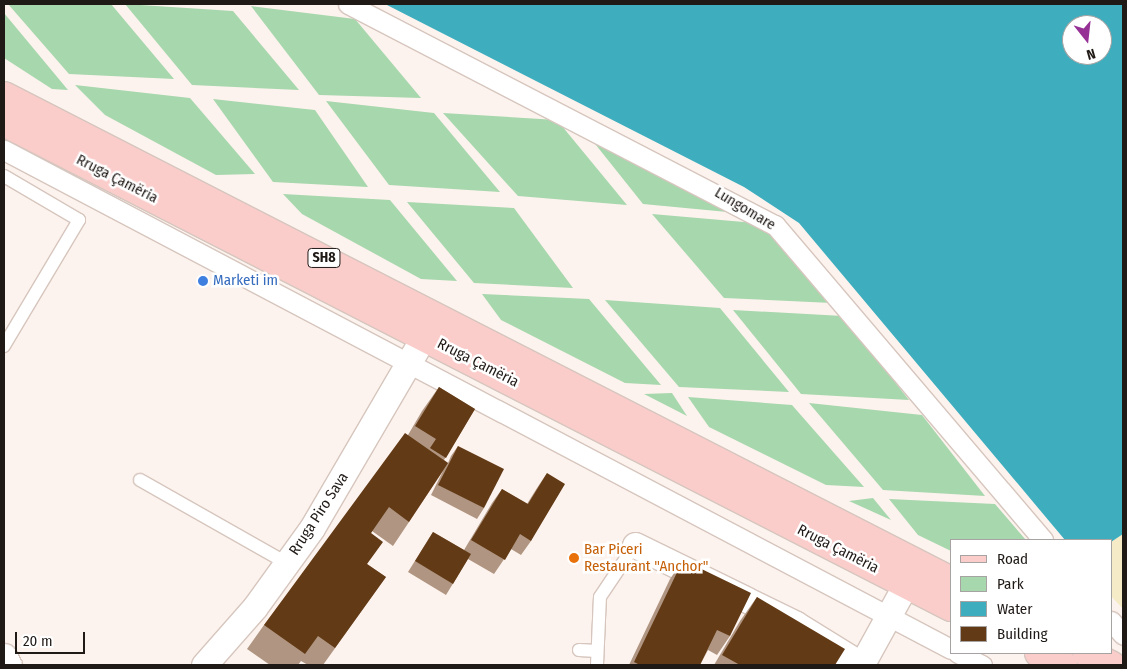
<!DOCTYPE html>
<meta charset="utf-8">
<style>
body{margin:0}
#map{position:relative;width:1127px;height:669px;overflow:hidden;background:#fdf3ee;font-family:"Fira Sans Condensed",sans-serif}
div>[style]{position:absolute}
.green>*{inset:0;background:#a7d7ad}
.sand>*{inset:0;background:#f5ebc6}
.water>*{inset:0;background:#3eaebf}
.roads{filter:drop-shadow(1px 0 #d6c6be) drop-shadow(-1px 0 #d6c6be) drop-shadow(0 1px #d6c6be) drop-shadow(0 -1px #d6c6be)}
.service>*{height:12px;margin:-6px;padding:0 6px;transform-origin:6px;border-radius:6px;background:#fff}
.pedestrian>*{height:19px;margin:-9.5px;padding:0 9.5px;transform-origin:9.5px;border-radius:9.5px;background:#fff}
.minor>*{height:25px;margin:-12.5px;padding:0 12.5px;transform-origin:12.5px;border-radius:12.5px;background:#fff}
.primary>*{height:28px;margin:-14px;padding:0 14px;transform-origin:14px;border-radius:14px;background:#facdcb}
.wall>*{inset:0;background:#b09682}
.building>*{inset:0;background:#623a15}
.dots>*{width:14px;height:14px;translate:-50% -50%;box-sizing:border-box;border:2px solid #fff;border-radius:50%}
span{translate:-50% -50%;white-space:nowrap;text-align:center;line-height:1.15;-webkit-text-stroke:5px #fff;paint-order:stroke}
.shield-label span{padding:1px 4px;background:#fff;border:1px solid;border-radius:4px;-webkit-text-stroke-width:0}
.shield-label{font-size:14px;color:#201a17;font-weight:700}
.street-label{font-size:15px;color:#201a17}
.shop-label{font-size:15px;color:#366cbe}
.left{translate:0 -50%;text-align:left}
.food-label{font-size:15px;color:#c56008}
.frame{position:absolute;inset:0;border:5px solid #201a17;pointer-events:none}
.legend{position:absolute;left:950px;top:539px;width:162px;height:115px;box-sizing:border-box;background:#fff;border:1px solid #a6a3a2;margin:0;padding:6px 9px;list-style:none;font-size:15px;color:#201a17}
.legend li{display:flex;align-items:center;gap:10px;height:25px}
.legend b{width:25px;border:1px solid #a6a3a2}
.north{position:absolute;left:1062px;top:15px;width:50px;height:50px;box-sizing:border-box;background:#fff;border:1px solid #a6a3a2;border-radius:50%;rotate:164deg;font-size:14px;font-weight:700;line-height:20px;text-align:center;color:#201a17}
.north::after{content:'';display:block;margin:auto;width:18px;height:22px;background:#963196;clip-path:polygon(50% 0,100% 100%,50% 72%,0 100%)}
.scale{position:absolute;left:15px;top:632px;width:70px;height:22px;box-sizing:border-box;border:2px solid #201a17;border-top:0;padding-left:6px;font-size:15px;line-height:18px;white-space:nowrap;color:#201a17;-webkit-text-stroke:4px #fff;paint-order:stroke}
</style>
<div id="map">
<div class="green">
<i style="clip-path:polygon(8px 4px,111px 4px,174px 79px,69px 74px)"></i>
<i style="clip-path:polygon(125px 4px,233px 11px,299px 90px,192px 85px)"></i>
<i style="clip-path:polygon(251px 6px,355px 19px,421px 98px,319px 95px)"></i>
<i style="clip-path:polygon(4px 13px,68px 90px,52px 89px,4px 58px)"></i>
<i style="clip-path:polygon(75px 85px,190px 98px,255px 174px,216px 175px,105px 115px)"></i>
<i style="clip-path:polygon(213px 99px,315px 110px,368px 187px,273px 182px)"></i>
<i style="clip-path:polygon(326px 101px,434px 113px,500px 192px,389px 185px)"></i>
<i style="clip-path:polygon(443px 113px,557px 120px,627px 205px,518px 196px)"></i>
<i style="clip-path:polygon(576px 120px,759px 215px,643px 204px)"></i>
<i style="clip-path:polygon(283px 194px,390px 200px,457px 281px,421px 279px,302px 214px)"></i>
<i style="clip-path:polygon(407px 202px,514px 208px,573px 288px,474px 283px)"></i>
<i style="clip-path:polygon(652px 214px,766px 224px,832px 303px,724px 298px)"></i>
<i style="clip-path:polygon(482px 294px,589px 299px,661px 385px,625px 383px,501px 320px)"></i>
<i style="clip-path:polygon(605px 300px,720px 308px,789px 392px,679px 387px)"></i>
<i style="clip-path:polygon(733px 310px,843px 316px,909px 400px,801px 394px)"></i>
<i style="clip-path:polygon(672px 393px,687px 416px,644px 394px)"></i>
<i style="clip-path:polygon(688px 397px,792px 405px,864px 487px,826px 485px,709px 427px)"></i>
<i style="clip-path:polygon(809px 403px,922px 415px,985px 496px,883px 490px)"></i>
<i style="clip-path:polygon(873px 498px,891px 520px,849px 501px)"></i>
<i style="clip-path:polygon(889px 499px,995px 504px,1026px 540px,951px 540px,951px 551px,918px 535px)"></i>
</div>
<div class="sand">
<i style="clip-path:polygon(1123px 534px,1123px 609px,1111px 596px,1111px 542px)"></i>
</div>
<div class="water">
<i style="clip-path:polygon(evenodd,385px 4px,1123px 4px,1123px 534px,1111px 542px,1065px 540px,799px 223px,744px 187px,385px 4px,1072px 25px,1102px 25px,1102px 55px,1072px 55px,1072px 25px)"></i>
</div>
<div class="roads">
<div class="service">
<i style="left:4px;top:176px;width:87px;rotate:30.4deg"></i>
<i style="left:79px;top:220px;width:147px;rotate:120.8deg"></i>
<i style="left:140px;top:480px;width:169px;rotate:29.5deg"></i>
<i style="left:579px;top:650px;width:18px;rotate:3deg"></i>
<i style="left:597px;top:665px;width:68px;rotate:-87.5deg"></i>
<i style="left:600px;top:597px;width:63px;rotate:-56.1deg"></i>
</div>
<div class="pedestrian">
<i style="left:348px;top:4px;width:481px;rotate:27.4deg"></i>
<i style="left:775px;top:225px;width:414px;rotate:49.6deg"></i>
<i style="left:4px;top:150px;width:1070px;rotate:27.79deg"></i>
<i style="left:1111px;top:621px;width:18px;rotate:49deg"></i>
<i style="left:958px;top:653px;width:27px;rotate:27deg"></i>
</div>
<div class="minor">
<i style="left:635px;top:545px;width:179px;rotate:26.1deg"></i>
<i style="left:796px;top:624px;width:78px;rotate:31.8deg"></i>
<i style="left:4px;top:656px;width:10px;rotate:61deg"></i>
<i style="left:863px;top:662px;width:89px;rotate:-61.1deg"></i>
<i style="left:204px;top:665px;width:77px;rotate:-48.7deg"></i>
<i style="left:255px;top:607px;width:97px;rotate:-54.2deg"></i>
<i style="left:312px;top:528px;width:242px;rotate:-59.7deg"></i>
</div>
<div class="primary">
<i style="left:4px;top:96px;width:1064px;rotate:27.12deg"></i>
<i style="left:4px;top:122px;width:1064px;rotate:27.12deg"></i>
<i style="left:1039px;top:653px;width:27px;rotate:27deg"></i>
<i style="left:1087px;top:653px;width:27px;rotate:27deg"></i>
</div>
</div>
<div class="wall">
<i style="clip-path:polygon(439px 387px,475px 409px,444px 460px,448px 463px,451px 456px,458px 446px,484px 508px,477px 519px,431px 495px,443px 471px,393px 546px,372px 531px,371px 533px,367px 564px,386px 577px,323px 665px,308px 665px,301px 661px,298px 665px,270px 665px,247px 649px,264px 625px,408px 435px,422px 411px)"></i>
<i style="clip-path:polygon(547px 473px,531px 541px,521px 555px,511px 549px,494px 574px,468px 559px,446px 595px,408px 572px,433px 532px,464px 550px,492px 503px,502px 489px,527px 504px,537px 488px)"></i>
<i style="clip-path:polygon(683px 560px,730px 636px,717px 655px,708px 650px,700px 665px,629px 665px,670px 579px)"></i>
<i style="clip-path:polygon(757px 597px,835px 665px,714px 665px,740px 621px)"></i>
</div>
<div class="building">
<i style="clip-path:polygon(439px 387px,475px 409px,446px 458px,430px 448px,436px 439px,415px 426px)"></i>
<i style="clip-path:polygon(405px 433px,448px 463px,409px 522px,389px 507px,371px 533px,383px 542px,367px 564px,386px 577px,335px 648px,318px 636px,305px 654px,264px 625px)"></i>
<i style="clip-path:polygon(458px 446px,504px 469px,484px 508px,438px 485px)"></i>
<i style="clip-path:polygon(547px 473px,565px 484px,531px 541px,520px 534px,505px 560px,471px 540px,502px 489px,528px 504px)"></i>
<i style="clip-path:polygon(433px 532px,471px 554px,453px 584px,415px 561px)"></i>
<i style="clip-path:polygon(683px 560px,751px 593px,730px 636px,717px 630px,700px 665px,640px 665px,634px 662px)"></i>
<i style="clip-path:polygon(757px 597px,845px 649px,835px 665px,740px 665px,722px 655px)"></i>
</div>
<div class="dots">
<i style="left:203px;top:281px;background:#3f7fe0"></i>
<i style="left:574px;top:558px;background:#e8710a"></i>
</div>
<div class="shield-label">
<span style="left:324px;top:258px">SH8</span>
</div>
<div class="street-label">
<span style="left:117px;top:179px;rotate:27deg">Rruga Çamëria</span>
<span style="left:745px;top:209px;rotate:31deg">Lungomare</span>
<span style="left:478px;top:363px;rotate:27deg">Rruga Çamëria</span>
<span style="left:319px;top:514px;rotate:-57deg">Rruga Piro Sava</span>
<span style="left:838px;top:549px;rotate:27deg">Rruga Çamëria</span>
</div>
<div class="shop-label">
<span class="left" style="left:213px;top:281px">Marketi im</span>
</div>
<div class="food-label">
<span class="left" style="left:584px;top:558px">Bar Piceri<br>Restaurant "Anchor"</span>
</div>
<div class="frame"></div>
<ul class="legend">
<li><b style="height:6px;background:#facdcb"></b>Road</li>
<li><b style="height:14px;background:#a7d7ad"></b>Park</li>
<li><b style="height:14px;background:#3eaebf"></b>Water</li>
<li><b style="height:14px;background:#623a15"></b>Building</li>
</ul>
<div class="north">N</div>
<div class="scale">20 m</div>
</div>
